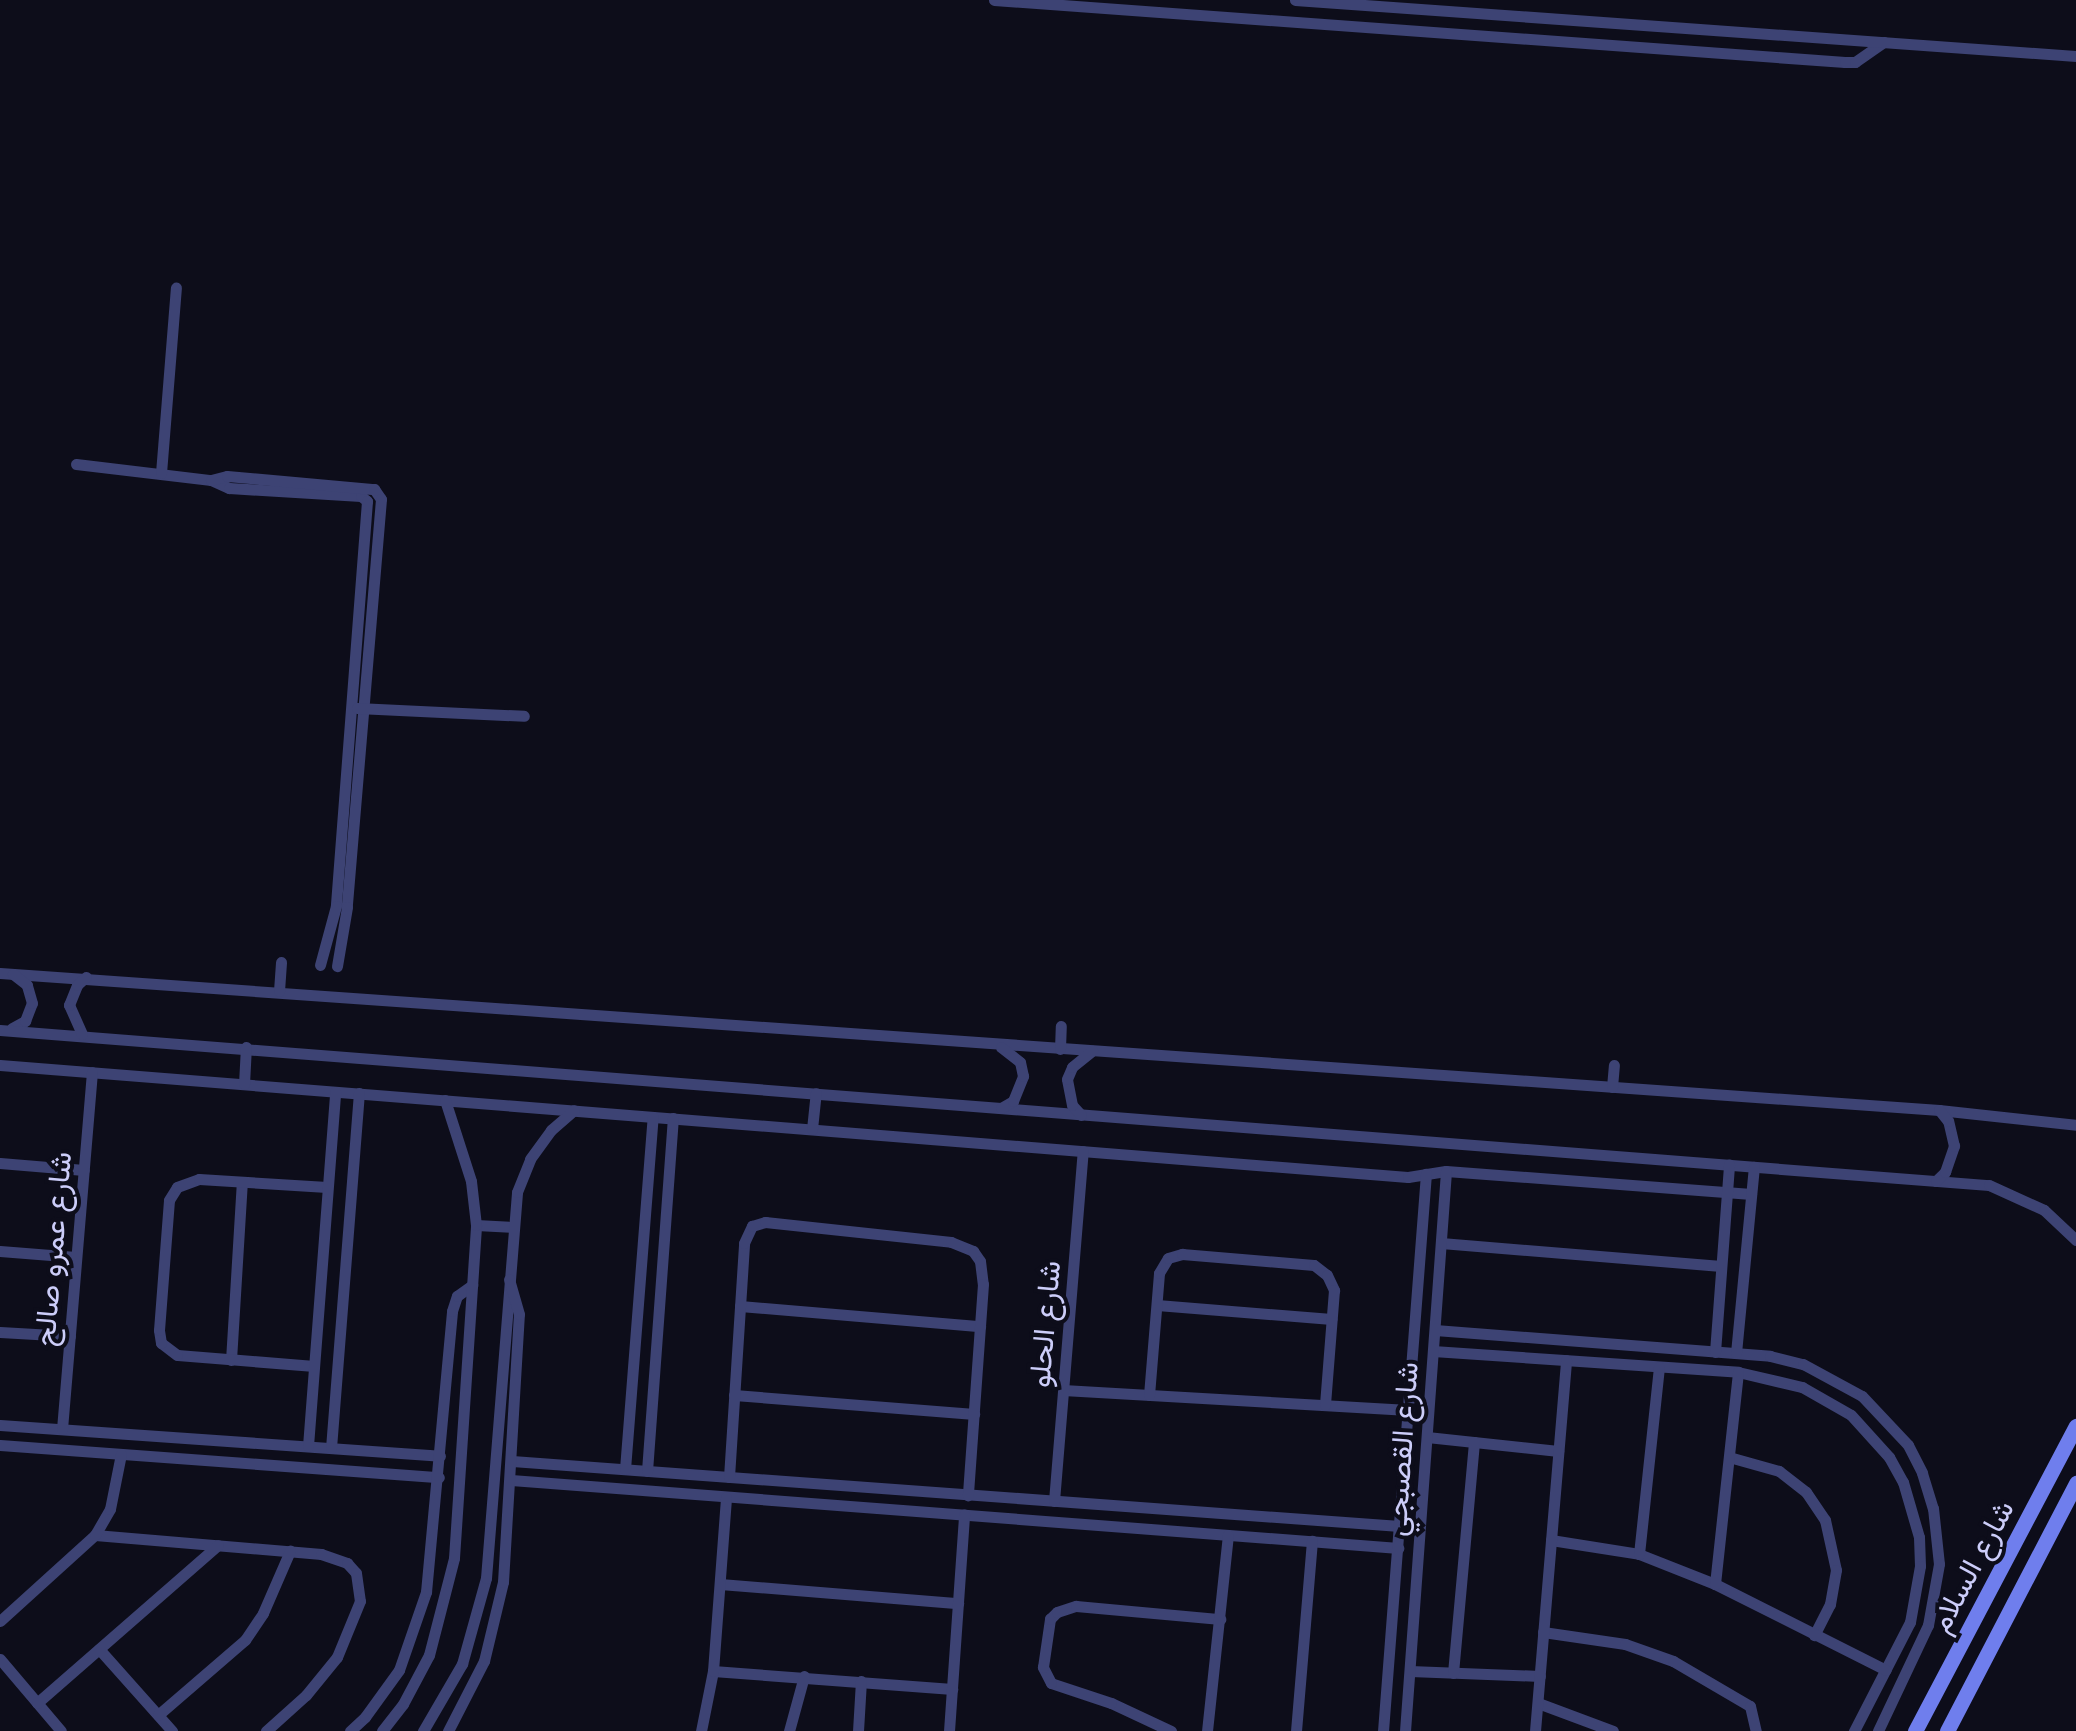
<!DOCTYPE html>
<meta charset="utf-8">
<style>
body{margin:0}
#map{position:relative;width:2076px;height:1731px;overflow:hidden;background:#0d0d1a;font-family:"Noto Sans",Vazirmatn,sans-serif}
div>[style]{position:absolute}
.street>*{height:11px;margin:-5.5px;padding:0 5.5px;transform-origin:5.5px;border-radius:5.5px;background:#3d4374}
.secondary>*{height:15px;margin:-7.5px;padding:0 7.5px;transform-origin:7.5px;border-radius:7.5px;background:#6f7eed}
span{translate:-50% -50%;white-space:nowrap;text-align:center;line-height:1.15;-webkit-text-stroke:8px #0d0d1a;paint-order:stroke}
.street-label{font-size:30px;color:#cccdf9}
</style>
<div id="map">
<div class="street">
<i style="left:994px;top:0;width:853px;rotate:4.17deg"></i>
<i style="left:1845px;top:62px;width:10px"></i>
<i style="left:1855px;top:62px;width:35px;rotate:-35deg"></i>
<i style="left:1295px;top:0;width:783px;rotate:4.1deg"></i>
<i style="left:76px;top:464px;width:136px;rotate:6.8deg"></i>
<i style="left:211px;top:480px;width:20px;rotate:24deg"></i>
<i style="left:229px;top:488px;width:132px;rotate:3.5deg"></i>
<i style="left:361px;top:496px;width:8px;rotate:40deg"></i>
<i style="left:367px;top:501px;width:406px;rotate:94.4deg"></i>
<i style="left:336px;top:906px;width:61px;rotate:105.2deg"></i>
<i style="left:161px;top:473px;width:186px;rotate:-85.4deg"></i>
<i style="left:211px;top:480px;width:16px;rotate:-14deg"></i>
<i style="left:227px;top:476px;width:148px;rotate:5.1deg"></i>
<i style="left:374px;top:489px;width:12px;rotate:55deg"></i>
<i style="left:381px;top:499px;width:409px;rotate:94.8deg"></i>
<i style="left:347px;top:907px;width:60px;rotate:99.6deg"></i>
<i style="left:357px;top:708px;width:167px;rotate:2.7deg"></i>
<i style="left:0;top:973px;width:1944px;rotate:4.04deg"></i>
<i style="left:1939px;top:1110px;width:138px;rotate:6.2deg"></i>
<i style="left:279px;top:991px;width:29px;rotate:-86deg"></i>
<i style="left:12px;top:1028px;width:15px;rotate:-28deg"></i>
<i style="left:25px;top:1021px;width:19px;rotate:-69deg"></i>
<i style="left:32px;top:1003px;width:19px;rotate:-106deg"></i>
<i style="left:27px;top:985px;width:18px;rotate:-142deg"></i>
<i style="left:0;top:1030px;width:1995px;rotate:4.46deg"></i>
<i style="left:1989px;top:1185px;width:60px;rotate:24.4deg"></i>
<i style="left:2044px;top:1210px;width:44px;rotate:43.2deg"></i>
<i style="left:82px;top:1034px;width:32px;rotate:-114deg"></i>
<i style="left:69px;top:1005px;width:22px;rotate:-68deg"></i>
<i style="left:77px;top:985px;width:12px;rotate:-42deg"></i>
<i style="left:1060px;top:1049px;width:23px;rotate:-88deg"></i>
<i style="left:0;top:1065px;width:1412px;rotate:4.55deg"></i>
<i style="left:1408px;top:1177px;width:38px;rotate:-9deg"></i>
<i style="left:1446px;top:1171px;width:306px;rotate:4.3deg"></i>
<i style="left:244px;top:1084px;width:37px;rotate:-87deg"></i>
<i style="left:1612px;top:1087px;width:22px;rotate:-85deg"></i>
<i style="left:1001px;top:1108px;width:14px;rotate:-30deg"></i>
<i style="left:1013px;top:1101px;width:27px;rotate:-68deg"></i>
<i style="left:1023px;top:1076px;width:14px;rotate:-102deg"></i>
<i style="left:1020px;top:1062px;width:24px;rotate:-142deg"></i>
<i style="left:1081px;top:1115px;width:13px;rotate:-132deg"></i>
<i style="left:1072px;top:1105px;width:26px;rotate:-101deg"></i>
<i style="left:1067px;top:1079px;width:13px;rotate:-67deg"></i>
<i style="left:1072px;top:1067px;width:26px;rotate:-39deg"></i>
<i style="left:812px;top:1129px;width:36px;rotate:-84deg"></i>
<i style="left:0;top:1163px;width:84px;rotate:4.8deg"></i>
<i style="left:1936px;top:1181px;width:13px;rotate:-45deg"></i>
<i style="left:1945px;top:1172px;width:28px;rotate:-71deg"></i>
<i style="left:1954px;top:1146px;width:26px;rotate:-103deg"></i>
<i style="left:1948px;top:1121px;width:14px;rotate:-129deg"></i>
<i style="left:476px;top:1225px;width:36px;rotate:3deg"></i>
<i style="left:1441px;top:1243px;width:281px;rotate:4.7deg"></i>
<i style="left:0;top:1251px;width:76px;rotate:4.5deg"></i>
<i style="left:1157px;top:1305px;width:175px;rotate:4.6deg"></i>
<i style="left:740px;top:1306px;width:241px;rotate:4.8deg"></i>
<i style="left:1435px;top:1330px;width:336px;rotate:4.4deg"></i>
<i style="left:1770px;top:1356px;width:34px;rotate:14deg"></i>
<i style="left:1803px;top:1364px;width:67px;rotate:28.5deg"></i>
<i style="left:1862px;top:1396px;width:67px;rotate:46.8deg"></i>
<i style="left:1908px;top:1445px;width:31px;rotate:63deg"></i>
<i style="left:1922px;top:1473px;width:37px;rotate:73deg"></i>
<i style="left:1933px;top:1508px;width:56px;rotate:83.9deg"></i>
<i style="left:1939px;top:1564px;width:62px;rotate:100.2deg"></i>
<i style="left:1928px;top:1625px;width:117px;rotate:115.3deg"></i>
<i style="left:0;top:1332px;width:70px;rotate:3.3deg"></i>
<i style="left:1433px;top:1351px;width:306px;rotate:3.9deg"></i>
<i style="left:1738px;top:1372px;width:66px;rotate:13.2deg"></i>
<i style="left:1802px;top:1387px;width:56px;rotate:29.7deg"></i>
<i style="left:1851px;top:1415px;width:57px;rotate:47.9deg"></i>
<i style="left:1889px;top:1457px;width:29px;rotate:61deg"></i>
<i style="left:1903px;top:1482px;width:57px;rotate:73.8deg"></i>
<i style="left:1919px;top:1537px;width:29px;rotate:88deg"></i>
<i style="left:1920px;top:1566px;width:57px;rotate:100.1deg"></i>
<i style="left:1910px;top:1622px;width:123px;rotate:117.2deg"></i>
<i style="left:1715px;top:1352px;width:188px;rotate:-85.7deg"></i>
<i style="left:1736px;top:1353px;width:187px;rotate:-84.5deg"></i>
<i style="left:231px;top:1360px;width:178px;rotate:-86.5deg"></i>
<i style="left:314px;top:1366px;width:137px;rotate:-175.4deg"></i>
<i style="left:177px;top:1355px;width:20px;rotate:-143deg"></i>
<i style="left:161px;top:1343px;width:13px;rotate:-99deg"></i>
<i style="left:159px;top:1330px;width:130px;rotate:-85.6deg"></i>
<i style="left:169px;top:1200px;width:15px;rotate:-58deg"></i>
<i style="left:177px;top:1187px;width:23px;rotate:-20deg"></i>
<i style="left:199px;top:1179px;width:128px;rotate:3.6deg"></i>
<i style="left:1063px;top:1390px;width:346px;rotate:3.3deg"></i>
<i style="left:734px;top:1395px;width:241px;rotate:4.5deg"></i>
<i style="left:1149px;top:1395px;width:122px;rotate:-85.3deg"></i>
<i style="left:1159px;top:1273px;width:17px;rotate:-59deg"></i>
<i style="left:1168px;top:1258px;width:15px;rotate:-16deg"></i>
<i style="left:1182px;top:1254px;width:132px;rotate:4.8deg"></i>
<i style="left:1314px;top:1265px;width:16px;rotate:38deg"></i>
<i style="left:1327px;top:1275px;width:17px;rotate:65deg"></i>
<i style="left:1334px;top:1290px;width:115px;rotate:94.5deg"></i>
<i style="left:0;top:1425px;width:441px;rotate:4deg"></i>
<i style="left:62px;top:1429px;width:358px;rotate:-85.2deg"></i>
<i style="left:1427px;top:1437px;width:132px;rotate:6.1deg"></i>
<i style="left:0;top:1445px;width:440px;rotate:4.2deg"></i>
<i style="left:308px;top:1446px;width:355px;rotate:-85.6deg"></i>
<i style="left:331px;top:1448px;width:356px;rotate:-85.5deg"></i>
<i style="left:1729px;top:1457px;width:52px;rotate:15.6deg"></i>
<i style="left:1779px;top:1471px;width:34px;rotate:38deg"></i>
<i style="left:1806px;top:1492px;width:34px;rotate:56deg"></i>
<i style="left:1825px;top:1520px;width:51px;rotate:77.6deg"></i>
<i style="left:1836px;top:1570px;width:35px;rotate:100deg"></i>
<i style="left:1830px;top:1604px;width:35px;rotate:117deg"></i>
<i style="left:512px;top:1461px;width:890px;rotate:4.19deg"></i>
<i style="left:625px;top:1469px;width:353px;rotate:-85.5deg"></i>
<i style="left:647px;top:1471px;width:354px;rotate:-85.8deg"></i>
<i style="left:729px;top:1477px;width:234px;rotate:-86.3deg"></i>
<i style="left:744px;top:1243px;width:19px;rotate:-65deg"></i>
<i style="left:752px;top:1226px;width:14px;rotate:-17deg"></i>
<i style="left:765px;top:1222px;width:187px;rotate:6.1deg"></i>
<i style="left:951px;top:1242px;width:24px;rotate:22deg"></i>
<i style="left:973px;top:1251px;width:12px;rotate:55deg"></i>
<i style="left:980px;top:1261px;width:23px;rotate:83deg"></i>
<i style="left:983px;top:1284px;width:212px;rotate:94.1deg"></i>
<i style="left:511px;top:1480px;width:890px;rotate:4.38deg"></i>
<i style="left:1054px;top:1501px;width:351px;rotate:-85.3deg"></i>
<i style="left:95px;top:1535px;width:227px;rotate:4.8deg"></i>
<i style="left:321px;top:1554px;width:28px;rotate:19deg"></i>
<i style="left:347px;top:1563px;width:13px;rotate:48deg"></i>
<i style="left:356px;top:1573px;width:28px;rotate:82deg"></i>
<i style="left:360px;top:1601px;width:61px;rotate:112.3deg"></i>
<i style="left:337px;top:1657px;width:49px;rotate:129.2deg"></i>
<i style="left:306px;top:1695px;width:54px;rotate:138deg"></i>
<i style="left:1551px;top:1540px;width:89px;rotate:9deg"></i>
<i style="left:1639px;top:1554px;width:82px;rotate:21.5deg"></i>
<i style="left:1715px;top:1584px;width:191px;rotate:26.7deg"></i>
<i style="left:1639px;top:1554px;width:188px;rotate:-83.9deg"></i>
<i style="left:720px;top:1584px;width:239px;rotate:4.6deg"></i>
<i style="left:1715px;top:1584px;width:213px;rotate:-83.8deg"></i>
<i style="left:0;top:1621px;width:128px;rotate:-42.2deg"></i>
<i style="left:95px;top:1535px;width:30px;rotate:-60deg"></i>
<i style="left:110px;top:1509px;width:56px;rotate:-78.7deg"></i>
<i style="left:1543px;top:1632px;width:83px;rotate:8.3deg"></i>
<i style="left:1625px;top:1644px;width:51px;rotate:19.5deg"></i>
<i style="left:1673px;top:1661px;width:89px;rotate:30.3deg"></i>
<i style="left:1750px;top:1706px;width:26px;rotate:77deg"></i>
<i style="left:99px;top:1649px;width:110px;rotate:48.3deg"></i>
<i style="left:0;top:1659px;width:94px;rotate:49.7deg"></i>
<i style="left:713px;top:1671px;width:240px;rotate:4.3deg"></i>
<i style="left:1410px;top:1671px;width:130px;rotate:2.2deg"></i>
<i style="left:1453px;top:1673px;width:232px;rotate:-84.8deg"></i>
<i style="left:37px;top:1703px;width:240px;rotate:-41.1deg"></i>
<i style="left:1538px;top:1703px;width:80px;rotate:20.5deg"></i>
<i style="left:158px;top:1715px;width:115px;rotate:-40.8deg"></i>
<i style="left:245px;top:1640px;width:32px;rotate:-56deg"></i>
<i style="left:263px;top:1613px;width:68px;rotate:-66.5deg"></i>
<i style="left:350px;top:1731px;width:21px;rotate:-43deg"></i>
<i style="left:365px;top:1717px;width:58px;rotate:-54.1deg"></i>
<i style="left:399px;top:1670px;width:83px;rotate:-70.9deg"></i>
<i style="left:426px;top:1592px;width:282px;rotate:-84.7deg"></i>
<i style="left:452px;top:1311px;width:16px;rotate:-72deg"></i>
<i style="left:457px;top:1296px;width:19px;rotate:-36deg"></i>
<i style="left:382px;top:1731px;width:34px;rotate:-52deg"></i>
<i style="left:403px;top:1704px;width:55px;rotate:-62deg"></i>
<i style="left:429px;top:1655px;width:100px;rotate:-75.5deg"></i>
<i style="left:454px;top:1558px;width:334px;rotate:-86.2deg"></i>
<i style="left:476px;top:1225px;width:44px;rotate:-96.5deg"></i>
<i style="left:471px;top:1181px;width:85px;rotate:-107.8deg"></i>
<i style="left:423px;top:1731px;width:78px;rotate:-59.8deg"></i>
<i style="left:462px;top:1664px;width:89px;rotate:-74.4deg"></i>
<i style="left:486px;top:1578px;width:387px;rotate:-85.4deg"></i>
<i style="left:517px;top:1192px;width:35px;rotate:-68deg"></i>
<i style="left:530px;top:1159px;width:36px;rotate:-54deg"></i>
<i style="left:551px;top:1130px;width:30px;rotate:-41deg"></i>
<i style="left:448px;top:1731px;width:79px;rotate:-62.8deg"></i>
<i style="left:484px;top:1661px;width:81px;rotate:-76.5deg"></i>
<i style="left:503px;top:1582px;width:268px;rotate:-86.6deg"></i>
<i style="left:519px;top:1314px;width:36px;rotate:-106deg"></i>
<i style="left:701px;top:1731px;width:61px;rotate:-78.7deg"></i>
<i style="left:713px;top:1671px;width:174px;rotate:-85.7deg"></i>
<i style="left:789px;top:1731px;width:57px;rotate:-74.7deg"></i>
<i style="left:858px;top:1731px;width:50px;rotate:-86.6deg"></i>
<i style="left:949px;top:1731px;width:217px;rotate:-86deg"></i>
<i style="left:1171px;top:1731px;width:66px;rotate:-155deg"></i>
<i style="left:1111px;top:1703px;width:63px;rotate:-161.6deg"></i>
<i style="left:1051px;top:1683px;width:18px;rotate:-117deg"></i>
<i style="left:1043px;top:1667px;width:49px;rotate:-81.7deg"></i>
<i style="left:1050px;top:1619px;width:10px;rotate:-45deg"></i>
<i style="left:1057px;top:1612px;width:20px;rotate:-18deg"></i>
<i style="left:1076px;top:1606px;width:145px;rotate:5.2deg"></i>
<i style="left:1207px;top:1731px;width:197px;rotate:-83.9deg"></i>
<i style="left:1296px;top:1731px;width:191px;rotate:-85.2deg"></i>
<i style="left:1383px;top:1731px;width:559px;rotate:-85.59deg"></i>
<i style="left:1405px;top:1731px;width:561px;rotate:-85.81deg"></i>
<i style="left:1535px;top:1731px;width:372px;rotate:-85.2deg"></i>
</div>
<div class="secondary">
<i style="left:1915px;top:1731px;width:345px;rotate:-62.2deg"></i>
<i style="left:1947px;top:1731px;width:280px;rotate:-62.5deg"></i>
</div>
<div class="street-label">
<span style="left:52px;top:1249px;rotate:-85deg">شارع عمرو صالح</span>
<span style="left:1044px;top:1324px;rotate:-85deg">شارع الحلو</span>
<span style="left:1401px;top:1449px;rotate:-86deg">شارع القصبجي</span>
<span style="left:1971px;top:1566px;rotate:-62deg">شارع السلام</span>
</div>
</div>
